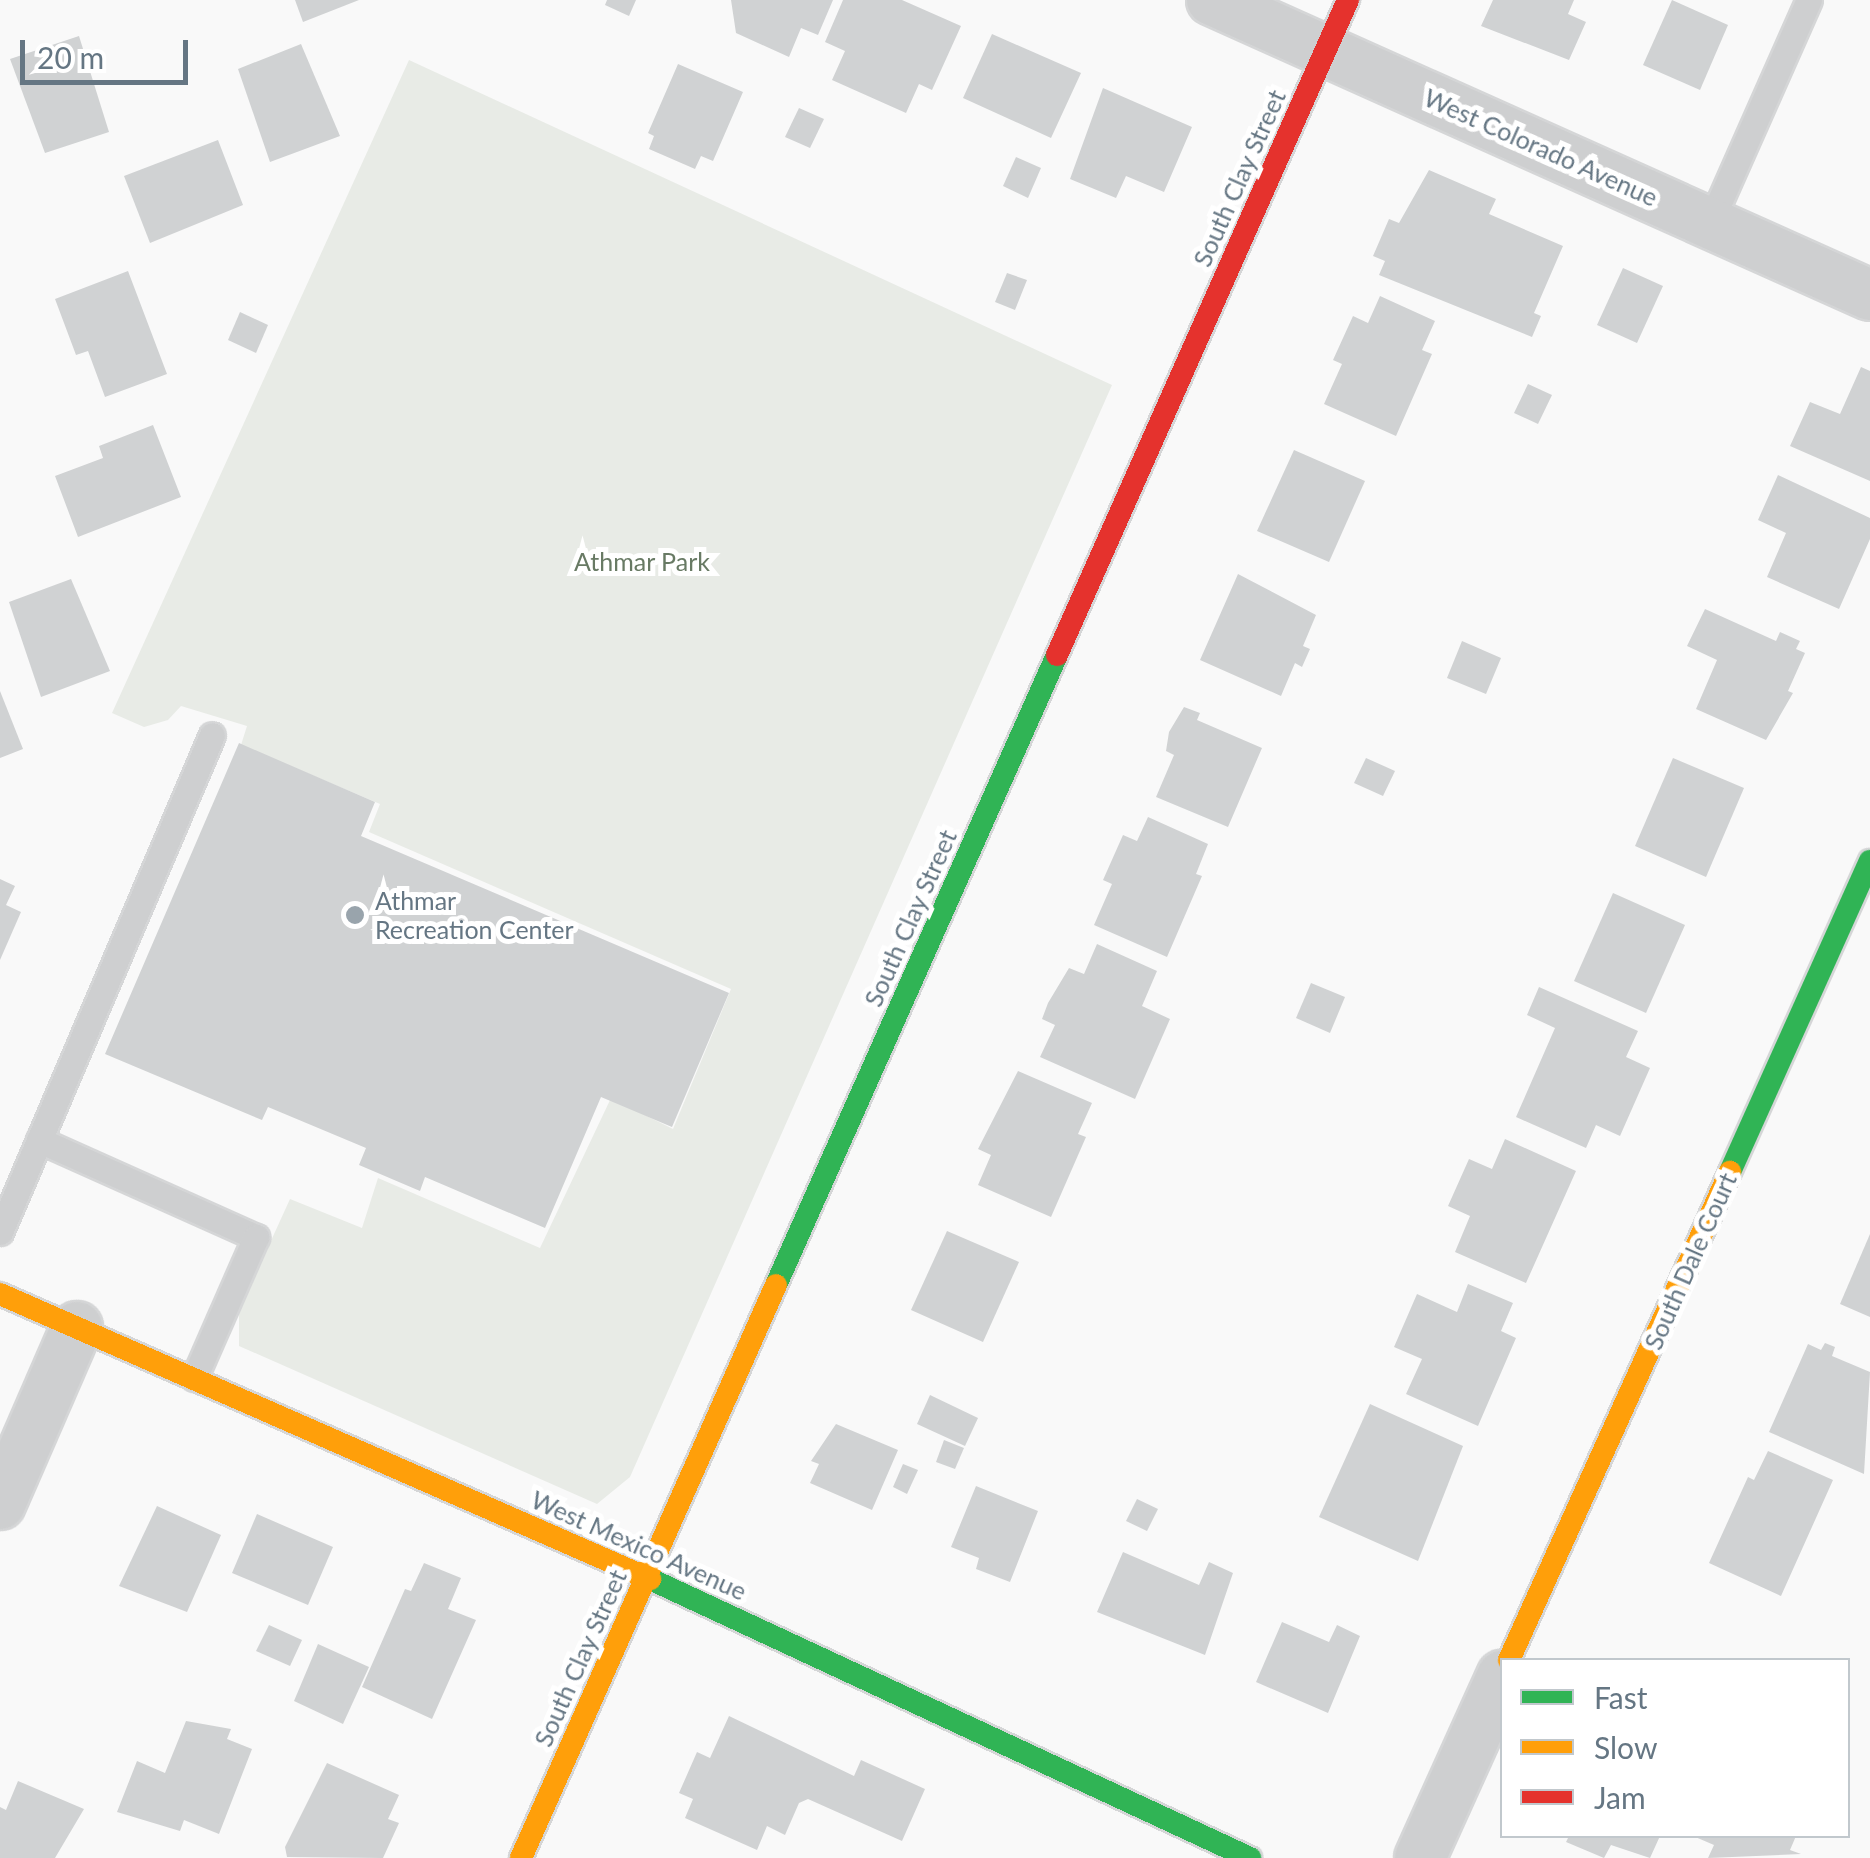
<!DOCTYPE html>
<style>
body{margin:0}
#map{position:relative;width:1870px;height:1858px;overflow:hidden;background:#f9f9f9;font-family:Lato,sans-serif}
div>[style]{position:absolute}
.green>*{inset:0;background:#e8ebe6}
.building>*{inset:0;background:#d0d2d3}
.roads{filter:drop-shadow(2px 0 #d5d6d7) drop-shadow(-2px 0 #d5d6d7) drop-shadow(0 2px #d5d6d7) drop-shadow(0 -2px #d5d6d7)}
.lane>*{height:25px;margin:-12.5px;padding:0 12.5px;transform-origin:12.5px;border-radius:12.5px;background:#cecfd0}
.street>*{height:50px;margin:-25px;padding:0 25px;transform-origin:25px;border-radius:25px;background:#cecfd0}
.fast>*{height:22px;margin:-11px;padding:0 11px;transform-origin:11px;border-radius:11px;background:#30b455}
.slow>*{height:22px;margin:-11px;padding:0 11px;transform-origin:11px;border-radius:11px;background:#ff9f0a}
.jam>*{height:22px;margin:-11px;padding:0 11px;transform-origin:11px;border-radius:11px;background:#e5322d}
.dots>*{width:28px;height:28px;translate:-50% -50%;box-sizing:border-box;border:5px solid #fff;border-radius:50%}
span{translate:-50% -50%;white-space:nowrap;text-align:center;line-height:1.15;-webkit-text-stroke:10px #fff;paint-order:stroke}
.street-label{font-size:25px;color:#657683}
.park-label{font-size:25px;color:#687a64}
.poi-label{font-size:25px;color:#657683}
.left{translate:0 -50%;text-align:left}
.legend{position:absolute;left:1500px;top:1658px;width:350px;height:180px;box-sizing:border-box;background:#fff;border:2px solid #c1c8cd;margin:0;padding:12px 18px;list-style:none;font-size:30px;color:#657683}
.legend li{display:flex;align-items:center;gap:20px;height:50px}
.legend b{width:50px;border:2px solid #c1c8cd}
.scale{position:absolute;left:20px;top:40px;width:168px;height:45px;box-sizing:border-box;border:5px solid #657683;border-top:0;padding-left:12px;font-size:30px;line-height:35px;white-space:nowrap;color:#657683;-webkit-text-stroke:8px #fff;paint-order:stroke}
</style>
<div id="map">
<div class="green">
<i style="clip-path:polygon(409px 60px,1112px 385px,630px 1477px,597px 1504px,239px 1346px,239px 1311px,290px 1199px,362px 1228px,378px 1178px,540px 1248px,611px 1098px,673px 1129px,731px 989px,369px 832px,380px 804px,241px 745px,247px 726px,181px 706px,168px 720px,144px 727px,112px 713px)"></i>
</div>
<div class="building">
<i style="clip-path:polygon(295px 0,359px 0,303px 22px)"></i>
<i style="clip-path:polygon(607px 0,636px 0,629px 16px,605px 5px)"></i>
<i style="clip-path:polygon(731px 0,833px 0,818px 35px,801px 28px,789px 57px,736px 33px)"></i>
<i style="clip-path:polygon(843px 0,902px 0,961px 26px,932px 90px,919px 84px,906px 113px,832px 80px,845px 51px,825px 42px)"></i>
<i style="clip-path:polygon(1493px 0,1574px 0,1568px 14px,1586px 22px,1569px 60px,1481px 26px)"></i>
<i style="clip-path:polygon(1672px 0,1728px 25px,1700px 90px,1643px 65px)"></i>
<i style="clip-path:polygon(992px 34px,1081px 73px,1051px 138px,963px 98px)"></i>
<i style="clip-path:polygon(79px 36px,109px 132px,45px 153px,10px 59px)"></i>
<i style="clip-path:polygon(301px 44px,340px 136px,270px 162px,238px 69px)"></i>
<i style="clip-path:polygon(678px 64px,743px 92px,713px 161px,701px 156px,695px 169px,649px 149px,654px 136px,648px 133px)"></i>
<i style="clip-path:polygon(1103px 88px,1192px 127px,1164px 192px,1126px 176px,1116px 198px,1070px 179px)"></i>
<i style="clip-path:polygon(799px 108px,824px 119px,810px 148px,785px 137px)"></i>
<i style="clip-path:polygon(218px 140px,243px 205px,150px 243px,124px 176px)"></i>
<i style="clip-path:polygon(1016px 157px,1041px 168px,1028px 198px,1003px 186px)"></i>
<i style="clip-path:polygon(1429px 170px,1496px 199px,1489px 214px,1563px 246px,1534px 313px,1541px 316px,1532px 337px,1379px 275px,1385px 261px,1373px 256px,1389px 219px,1399px 223px)"></i>
<i style="clip-path:polygon(1623px 268px,1663px 286px,1637px 343px,1597px 325px)"></i>
<i style="clip-path:polygon(128px 271px,167px 374px,105px 397px,88px 351px,76px 355px,55px 299px)"></i>
<i style="clip-path:polygon(1007px 273px,1027px 280px,1015px 310px,995px 302px)"></i>
<i style="clip-path:polygon(1380px 296px,1435px 321px,1422px 350px,1432px 354px,1396px 436px,1324px 404px,1342px 364px,1333px 360px,1353px 316px,1368px 323px)"></i>
<i style="clip-path:polygon(240px 312px,268px 325px,256px 353px,228px 340px)"></i>
<i style="clip-path:polygon(1861px 367px,1870px 371px,1870px 481px,1790px 446px,1810px 402px,1840px 414px)"></i>
<i style="clip-path:polygon(1528px 384px,1552px 395px,1538px 424px,1514px 413px)"></i>
<i style="clip-path:polygon(153px 425px,181px 497px,78px 537px,55px 476px,103px 458px,99px 446px)"></i>
<i style="clip-path:polygon(1294px 450px,1365px 481px,1329px 562px,1257px 531px)"></i>
<i style="clip-path:polygon(1778px 475px,1870px 518px,1870px 539px,1839px 609px,1767px 577px,1786px 533px,1758px 520px)"></i>
<i style="clip-path:polygon(1238px 574px,1316px 615px,1303px 646px,1310px 649px,1302px 667px,1295px 663px,1281px 696px,1200px 660px)"></i>
<i style="clip-path:polygon(71px 579px,110px 671px,41px 697px,9px 602px)"></i>
<i style="clip-path:polygon(1705px 609px,1776px 641px,1780px 632px,1800px 641px,1796px 649px,1805px 653px,1788px 691px,1793px 693px,1766px 740px,1696px 709px,1717px 660px,1687px 646px)"></i>
<i style="clip-path:polygon(1462px 641px,1501px 658px,1486px 694px,1447px 678px)"></i>
<i style="clip-path:polygon(0 691px,23px 749px,0 758px)"></i>
<i style="clip-path:polygon(1184px 707px,1200px 713px,1197px 720px,1262px 748px,1228px 827px,1156px 797px,1174px 755px,1166px 751px,1169px 732px)"></i>
<i style="clip-path:polygon(239px 743px,375px 802px,361px 836px,729px 993px,672px 1127px,601px 1097px,545px 1228px,425px 1177px,420px 1191px,359px 1165px,366px 1148px,268px 1107px,262px 1120px,105px 1054px)"></i>
<i style="clip-path:polygon(1366px 758px,1395px 771px,1383px 796px,1354px 783px)"></i>
<i style="clip-path:polygon(1673px 758px,1744px 788px,1706px 877px,1635px 846px)"></i>
<i style="clip-path:polygon(1148px 817px,1208px 844px,1196px 874px,1202px 876px,1167px 957px,1094px 925px,1112px 884px,1103px 880px,1123px 835px,1137px 841px)"></i>
<i style="clip-path:polygon(0 879px,15px 886px,6px 905px,21px 912px,0 960px)"></i>
<i style="clip-path:polygon(1613px 893px,1685px 925px,1646px 1013px,1574px 981px)"></i>
<i style="clip-path:polygon(1097px 944px,1157px 971px,1142px 1006px,1170px 1019px,1135px 1099px,1040px 1057px,1055px 1025px,1042px 1019px,1048px 1003px,1069px 968px,1084px 974px)"></i>
<i style="clip-path:polygon(1311px 983px,1345px 997px,1330px 1033px,1296px 1018px)"></i>
<i style="clip-path:polygon(1539px 987px,1638px 1031px,1626px 1057px,1650px 1068px,1620px 1136px,1596px 1125px,1586px 1148px,1516px 1117px,1555px 1028px,1527px 1015px)"></i>
<i style="clip-path:polygon(1018px 1071px,1092px 1103px,1078px 1134px,1086px 1137px,1051px 1217px,978px 1185px,991px 1155px,978px 1149px)"></i>
<i style="clip-path:polygon(1505px 1139px,1576px 1171px,1526px 1283px,1455px 1252px,1470px 1216px,1448px 1206px,1469px 1159px,1492px 1169px)"></i>
<i style="clip-path:polygon(947px 1231px,1019px 1262px,983px 1342px,911px 1310px)"></i>
<i style="clip-path:polygon(1870px 1234px,1870px 1317px,1840px 1304px)"></i>
<i style="clip-path:polygon(1468px 1284px,1513px 1303px,1501px 1331px,1516px 1338px,1478px 1426px,1406px 1394px,1422px 1359px,1394px 1347px,1417px 1294px,1457px 1312px)"></i>
<i style="clip-path:polygon(1825px 1343px,1835px 1347px,1832px 1356px,1870px 1372px,1864px 1474px,1769px 1432px,1808px 1344px,1821px 1350px)"></i>
<i style="clip-path:polygon(930px 1395px,978px 1418px,965px 1446px,917px 1424px)"></i>
<i style="clip-path:polygon(1370px 1404px,1463px 1446px,1418px 1561px,1319px 1517px)"></i>
<i style="clip-path:polygon(836px 1424px,898px 1450px,872px 1510px,810px 1483px,819px 1464px,811px 1461px)"></i>
<i style="clip-path:polygon(944px 1440px,964px 1448px,955px 1469px,936px 1462px)"></i>
<i style="clip-path:polygon(1768px 1451px,1833px 1480px,1781px 1596px,1709px 1563px,1748px 1477px,1754px 1480px)"></i>
<i style="clip-path:polygon(903px 1464px,918px 1470px,907px 1494px,893px 1487px)"></i>
<i style="clip-path:polygon(976px 1486px,1038px 1511px,1010px 1582px,976px 1569px,979px 1558px,951px 1547px)"></i>
<i style="clip-path:polygon(1137px 1499px,1158px 1509px,1147px 1531px,1126px 1521px)"></i>
<i style="clip-path:polygon(157px 1506px,221px 1535px,187px 1612px,119px 1586px)"></i>
<i style="clip-path:polygon(257px 1514px,333px 1547px,308px 1605px,232px 1573px)"></i>
<i style="clip-path:polygon(1123px 1552px,1199px 1585px,1209px 1562px,1233px 1573px,1205px 1655px,1097px 1612px)"></i>
<i style="clip-path:polygon(424px 1563px,461px 1578px,448px 1609px,476px 1620px,432px 1719px,362px 1687px,405px 1589px,411px 1591px)"></i>
<i style="clip-path:polygon(1282px 1622px,1329px 1642px,1337px 1625px,1360px 1636px,1328px 1713px,1256px 1682px)"></i>
<i style="clip-path:polygon(269px 1625px,302px 1640px,290px 1666px,256px 1651px)"></i>
<i style="clip-path:polygon(318px 1644px,369px 1667px,343px 1724px,294px 1701px)"></i>
<i style="clip-path:polygon(729px 1716px,854px 1776px,861px 1760px,925px 1789px,902px 1841px,808px 1799px,799px 1803px,785px 1835px,767px 1826px,757px 1850px,685px 1818px,693px 1799px,679px 1793px,697px 1752px,710px 1758px)"></i>
<i style="clip-path:polygon(186px 1721px,231px 1729px,227px 1739px,252px 1749px,219px 1834px,184px 1820px,180px 1831px,117px 1812px,137px 1761px,165px 1773px)"></i>
<i style="clip-path:polygon(327px 1763px,399px 1795px,388px 1819px,399px 1823px,383px 1858px,287px 1857px,285px 1847px)"></i>
<i style="clip-path:polygon(18px 1781px,84px 1809px,55px 1858px,0 1858px,0 1807px,6px 1810px)"></i>
<i style="clip-path:polygon(1569px 1836px,1660px 1836px,1650px 1858px,1611px 1845px,1604px 1858px,1566px 1842px)"></i>
<i style="clip-path:polygon(1693px 1836px,1796px 1836px,1790px 1850px,1801px 1854px,1708px 1858px,1714px 1845px)"></i>
</div>
<div class="roads">
<div class="lane">
<i style="left:1710px;top:223px;width:244px;rotate:-66.1deg"></i>
<i style="left:39px;top:1140px;width:238px;rotate:24.1deg"></i>
<i style="left:256px;top:1237px;width:154px;rotate:113.7deg"></i>
<i style="left:0;top:1232px;width:540px;rotate:-66.9deg"></i>
</div>
<div class="street">
<i style="left:1212px;top:0;width:721px;rotate:24.15deg"></i>
<i style="left:0;top:1504px;width:193px;rotate:-66.5deg"></i>
<i style="left:1420px;top:1858px;width:200px;rotate:-65.7deg"></i>
</div>
<div class="fast">
<i style="left:1730px;top:1172px;width:341px;rotate:-65.8deg"></i>
<i style="left:776px;top:1285px;width:690px;rotate:-65.96deg"></i>
<i style="left:650px;top:1579px;width:662px;rotate:24.94deg"></i>
</div>
<div class="slow">
<i style="left:0;top:1294px;width:710px;rotate:23.68deg"></i>
<i style="left:1509px;top:1660px;width:536px;rotate:-65.64deg"></i>
<i style="left:521px;top:1858px;width:627px;rotate:-66.01deg"></i>
</div>
<div class="jam">
<i style="left:1057px;top:655px;width:717px;rotate:-66.05deg"></i>
</div>
</div>
<div class="dots">
<i style="left:355px;top:915px;background:#99a4ac"></i>
</div>
<div class="street-label">
<span style="left:1541px;top:147px;rotate:24deg">West Colorado Avenue</span>
<span style="left:1239px;top:178px;rotate:-66deg">South Clay Street</span>
<span style="left:910px;top:918px;rotate:-66deg">South Clay Street</span>
<span style="left:1690px;top:1261px;rotate:-66deg">South Dale Court</span>
<span style="left:639px;top:1545px;rotate:24deg">West Mexico Avenue</span>
<span style="left:580px;top:1658px;rotate:-66deg">South Clay Street</span>
</div>
<div class="park-label">
<span style="left:642px;top:561px">Athmar Park</span>
</div>
<div class="poi-label">
<span class="left" style="left:375px;top:915px">Athmar<br>Recreation Center</span>
</div>
<ul class="legend">
<li><b style="height:12px;background:#30b455"></b>Fast</li>
<li><b style="height:12px;background:#ff9f0a"></b>Slow</li>
<li><b style="height:12px;background:#e5322d"></b>Jam</li>
</ul>
<div class="scale">20 m</div>
</div>
